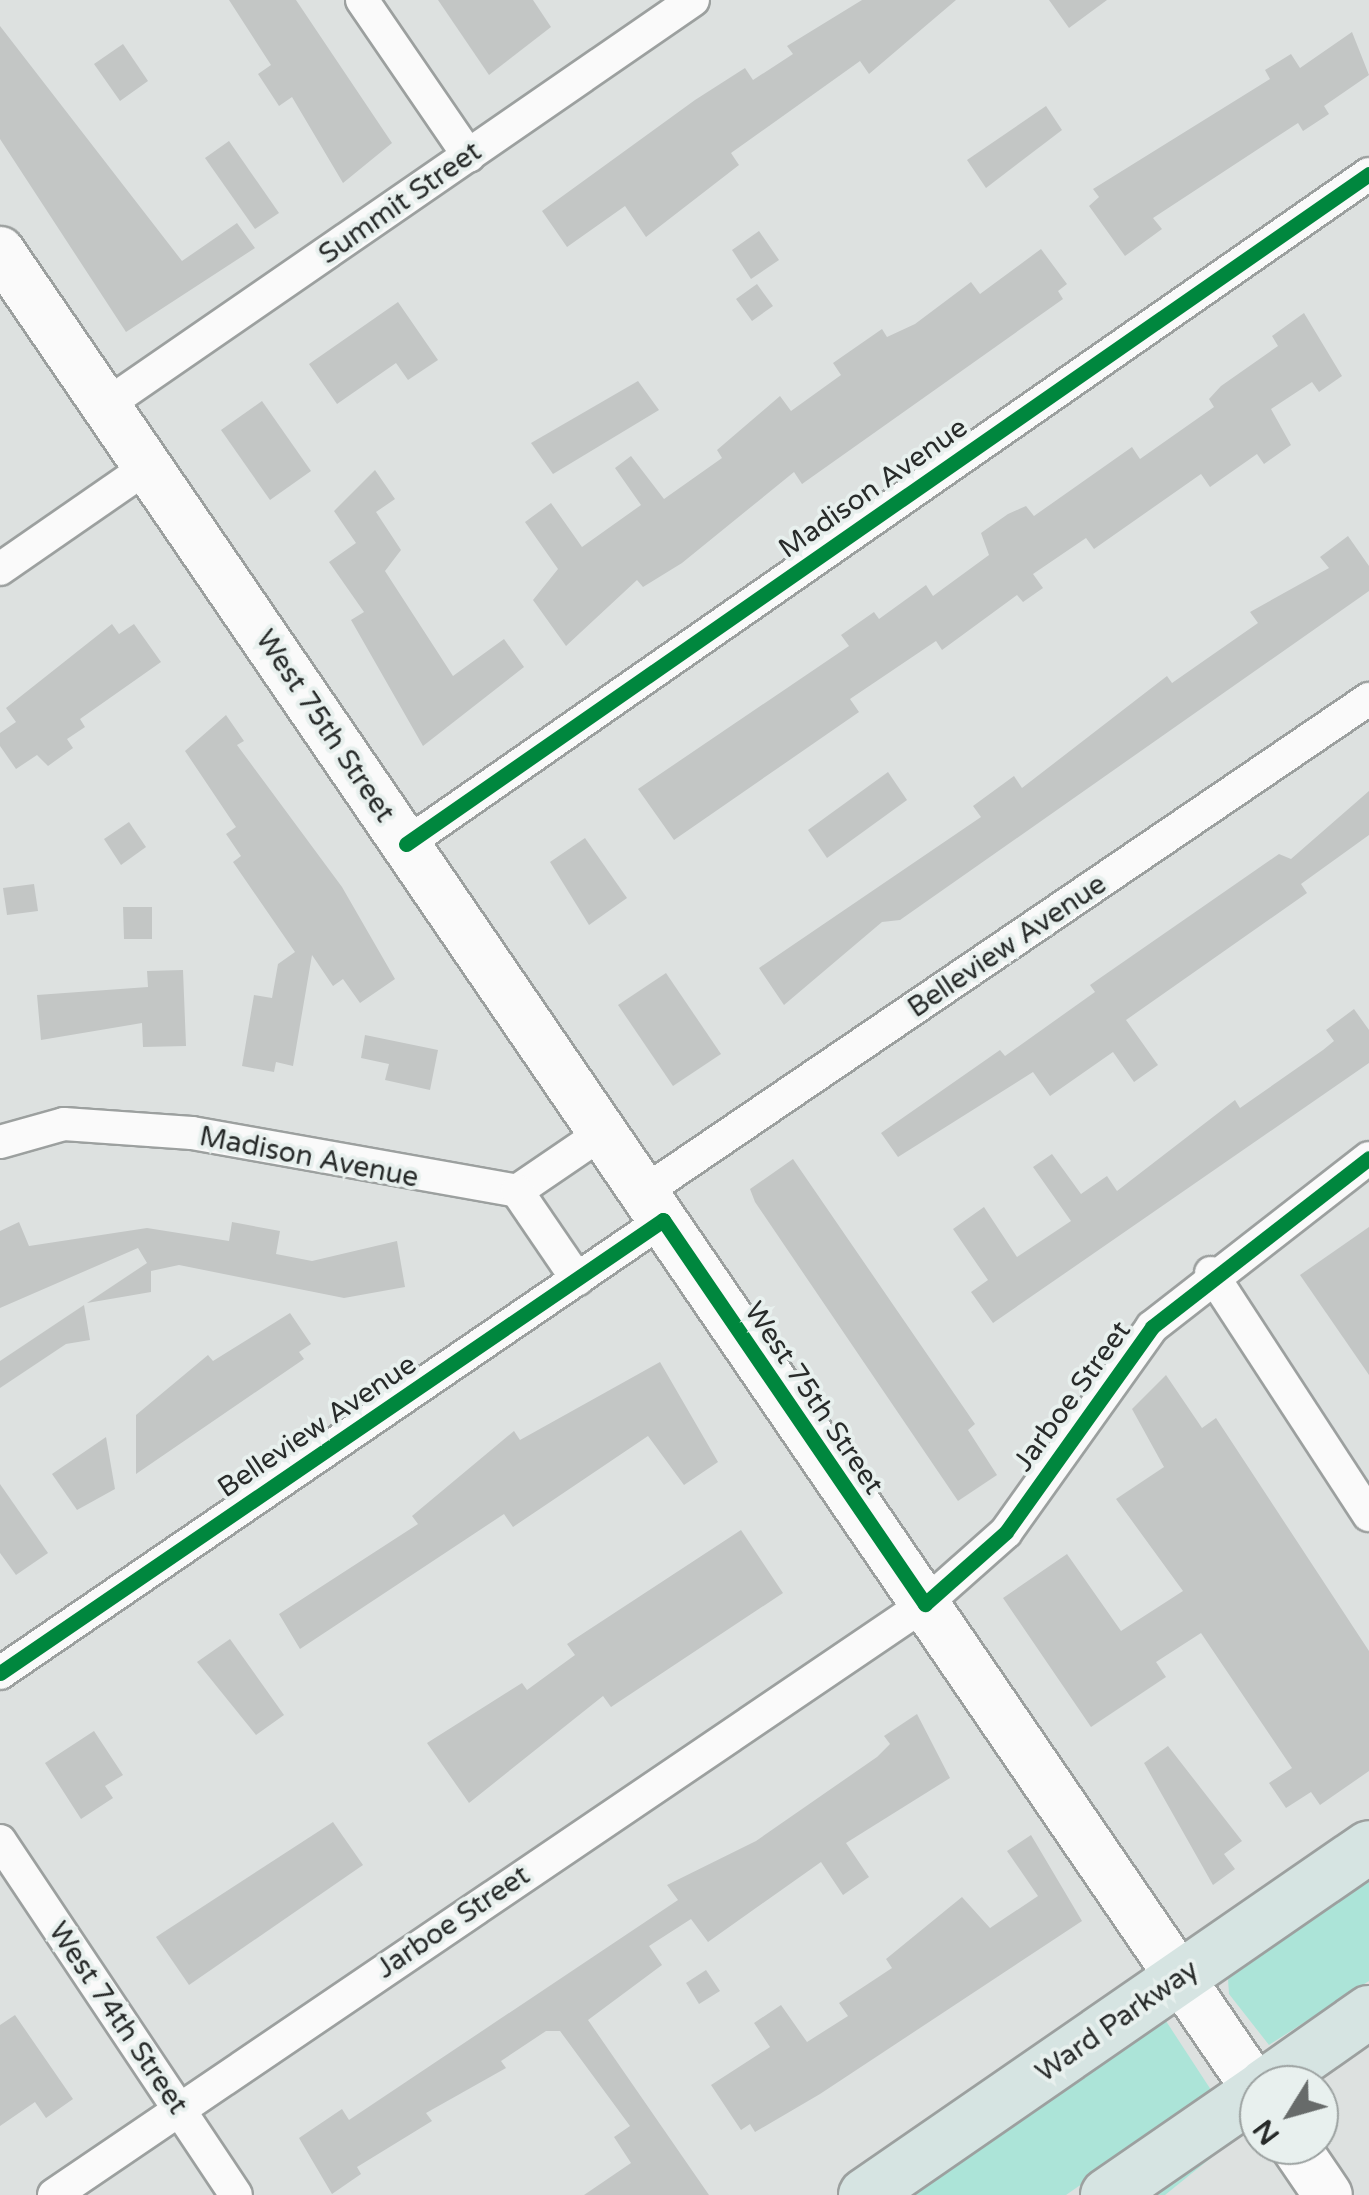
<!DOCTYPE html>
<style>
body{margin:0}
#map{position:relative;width:1369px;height:2195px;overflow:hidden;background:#dde1e0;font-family:"Varela Round",sans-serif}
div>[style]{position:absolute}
.green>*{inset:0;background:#ace4d8}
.building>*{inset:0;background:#c3c6c5}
.roads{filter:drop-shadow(2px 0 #9ca09f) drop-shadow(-2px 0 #9ca09f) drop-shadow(0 2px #9ca09f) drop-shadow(0 -2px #9ca09f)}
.minor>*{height:32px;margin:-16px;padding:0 16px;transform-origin:16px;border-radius:16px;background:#fafafa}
.secondary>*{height:48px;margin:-24px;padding:0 24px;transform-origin:24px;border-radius:24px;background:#fafafa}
.primary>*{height:52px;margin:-26px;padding:0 26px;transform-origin:26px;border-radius:26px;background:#d6e4e2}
.cycleway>*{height:15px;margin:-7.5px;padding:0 7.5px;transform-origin:7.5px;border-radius:7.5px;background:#00873e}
span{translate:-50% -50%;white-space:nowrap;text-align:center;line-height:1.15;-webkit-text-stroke:8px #e8f0ee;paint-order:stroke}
.street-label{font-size:28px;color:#282b2a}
.north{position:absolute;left:1239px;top:2065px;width:100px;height:100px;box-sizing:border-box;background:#e8f0ee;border:2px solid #9ba1a0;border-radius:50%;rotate:233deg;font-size:28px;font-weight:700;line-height:40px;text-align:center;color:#282b2a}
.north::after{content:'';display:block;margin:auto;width:35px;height:45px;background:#676b6a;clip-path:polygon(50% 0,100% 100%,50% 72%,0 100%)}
</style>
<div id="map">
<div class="green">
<i style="clip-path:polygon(1369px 1880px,1369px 1981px,1269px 2045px,1229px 1994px,1228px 1979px)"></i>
<i style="clip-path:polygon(1164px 2018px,1213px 2093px,1066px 2195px,902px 2195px)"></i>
<i style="clip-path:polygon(1233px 2140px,1165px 2195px,1146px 2195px,1218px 2147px)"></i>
</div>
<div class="building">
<i style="clip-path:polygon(229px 0,296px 0,392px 143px,343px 183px,292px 97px,279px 106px,258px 74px,271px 65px)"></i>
<i style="clip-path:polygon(438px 0,533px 0,551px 27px,489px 75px)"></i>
<i style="clip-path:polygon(862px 0,956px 0,869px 74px,860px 61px,731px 153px,739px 165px,646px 237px,625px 206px,567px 247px,542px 211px,695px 100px,745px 68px,753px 80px,793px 54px,787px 46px)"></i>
<i style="clip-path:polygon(1049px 0,1107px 0,1069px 28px)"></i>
<i style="clip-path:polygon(0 26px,182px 261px,237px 223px,255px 248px,126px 332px,0 139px)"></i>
<i style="clip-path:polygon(1352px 32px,1369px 75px,1324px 106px,1329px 114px,1303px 131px,1298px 123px,1153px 218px,1162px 229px,1125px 256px,1089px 206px,1099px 197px,1093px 189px,1270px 79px,1265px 70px,1291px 54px,1300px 68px)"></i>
<i style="clip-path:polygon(123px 44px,148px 81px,120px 101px,94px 64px)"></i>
<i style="clip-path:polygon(1046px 106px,1062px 130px,986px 188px,967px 160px)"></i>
<i style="clip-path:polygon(229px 141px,279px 213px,255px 229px,205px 158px)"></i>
<i style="clip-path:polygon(759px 231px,779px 260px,751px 279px,732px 250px)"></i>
<i style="clip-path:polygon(1041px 249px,1067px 284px,1058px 291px,1063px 299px,802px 484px,794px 472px,682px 563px,643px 587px,637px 580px,566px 646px,533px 600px,558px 569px,525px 522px,551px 503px,582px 547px,641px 505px,615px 468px,631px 456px,664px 499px,722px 458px,717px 450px,780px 396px,791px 411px,841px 375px,833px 363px,882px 329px,887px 337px,915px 324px,971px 282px,980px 294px)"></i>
<i style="clip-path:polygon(757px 284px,773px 306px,752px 321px,736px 299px)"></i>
<i style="clip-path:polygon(398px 302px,438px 360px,408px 380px,396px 363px,337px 404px,309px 364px)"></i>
<i style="clip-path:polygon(1304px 313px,1342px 376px,1319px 392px,1312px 382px,1271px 409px,1291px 445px,1264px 464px,1257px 454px,1210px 487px,1201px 474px,1094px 549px,1086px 538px,1033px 574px,1043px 588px,1023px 602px,1017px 595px,942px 650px,936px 641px,850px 699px,859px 712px,674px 840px,638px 789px,849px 646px,841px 635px,874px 612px,879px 619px,926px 585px,933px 596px,989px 555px,981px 533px,1008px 514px,1026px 506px,1034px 516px,1132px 447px,1140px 459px,1214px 407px,1209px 399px,1221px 386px,1278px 346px,1272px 336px)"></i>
<i style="clip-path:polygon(638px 381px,659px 410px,553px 474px,531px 443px)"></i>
<i style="clip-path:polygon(262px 401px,311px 471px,270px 500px,221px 430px)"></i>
<i style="clip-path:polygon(375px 470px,395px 499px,376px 512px,401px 550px,385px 571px,453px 676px,504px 639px,524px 667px,423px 746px,351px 620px,364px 612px,329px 562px,356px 543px,334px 511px)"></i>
<i style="clip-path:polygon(1348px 536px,1369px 566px,1369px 591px,900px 920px,882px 922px,784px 1005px,759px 968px,981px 817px,973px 806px,1014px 776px,1022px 788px,1167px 676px,1172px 683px,1258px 623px,1250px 612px,1329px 568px,1320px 557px)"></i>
<i style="clip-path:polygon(112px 624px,119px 634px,134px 624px,161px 662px,80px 719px,85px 727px,67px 739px,73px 748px,48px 766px,37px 755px,16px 769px,0 746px,0 733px,16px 722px,6px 708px)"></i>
<i style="clip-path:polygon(226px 715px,244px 741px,237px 745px,342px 887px,395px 979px,360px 1003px,343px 979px,333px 986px,312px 955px,293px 1066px,276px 1062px,274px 1072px,242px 1066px,254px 995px,272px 998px,278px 964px,295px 952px,233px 862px,241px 856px,226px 834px,236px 827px,185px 751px)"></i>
<i style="clip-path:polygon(888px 772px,907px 800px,827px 858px,808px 830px)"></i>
<i style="clip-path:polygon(1369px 791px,1369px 835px,1301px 884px,1307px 893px,1126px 1020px,1158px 1065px,1134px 1082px,1113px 1052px,1050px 1096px,1033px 1072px,898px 1157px,881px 1133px,1000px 1050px,1005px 1056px,1095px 992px,1090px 985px,1279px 854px,1291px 859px)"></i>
<i style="clip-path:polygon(129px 822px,146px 847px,121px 865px,104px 839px)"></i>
<i style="clip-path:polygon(585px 838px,627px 898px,589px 925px,550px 862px)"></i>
<i style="clip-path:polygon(34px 884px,38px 911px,7px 915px,3px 888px)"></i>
<i style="clip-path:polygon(123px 907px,152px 907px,152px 939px,124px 939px)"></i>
<i style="clip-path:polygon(183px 970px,186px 1046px,143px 1047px,142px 1023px,41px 1040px,37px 995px,148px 987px,147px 971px)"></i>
<i style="clip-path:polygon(666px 973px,721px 1054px,673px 1086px,618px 1005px)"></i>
<i style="clip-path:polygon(1354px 1009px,1369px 1030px,1369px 1063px,993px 1323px,971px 1292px,988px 1280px,953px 1229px,984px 1207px,1017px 1257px,1071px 1221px,1033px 1167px,1052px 1154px,1081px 1194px,1107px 1176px,1117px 1191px,1235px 1100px,1240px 1108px,1323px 1050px,1334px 1041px,1326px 1030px)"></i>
<i style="clip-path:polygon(365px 1035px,438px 1050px,430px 1090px,385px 1080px,389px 1064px,361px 1058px)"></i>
<i style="clip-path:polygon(793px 1159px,975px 1424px,968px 1430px,997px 1475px,958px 1501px,755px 1202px,750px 1189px)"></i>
<i style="clip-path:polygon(19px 1222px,29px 1246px,147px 1228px,229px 1241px,232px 1222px,280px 1231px,276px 1254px,312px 1261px,397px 1241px,405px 1287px,344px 1298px,179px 1265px,151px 1271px,151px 1292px,87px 1303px,147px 1263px,138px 1248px,0 1308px,0 1231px)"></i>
<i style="clip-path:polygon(1369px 1227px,1369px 1375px,1300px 1275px)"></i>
<i style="clip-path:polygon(84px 1305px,90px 1340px,66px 1344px,0 1388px,0 1361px)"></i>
<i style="clip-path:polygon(290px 1313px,311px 1344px,299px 1352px,304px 1359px,136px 1474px,136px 1415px,208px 1355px,213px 1361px)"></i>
<i style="clip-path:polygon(660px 1362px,718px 1462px,684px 1485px,648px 1436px,513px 1527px,504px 1514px,300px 1649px,279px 1614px,418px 1524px,412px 1516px,514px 1431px,520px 1440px)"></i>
<i style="clip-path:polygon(1166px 1375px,1202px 1428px,1216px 1418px,1369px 1651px,1369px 1771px,1320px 1805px,1311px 1792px,1286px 1808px,1269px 1783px,1292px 1768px,1201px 1633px,1156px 1662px,1166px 1677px,1091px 1727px,1003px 1598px,1067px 1554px,1121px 1631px,1183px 1591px,1116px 1499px,1164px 1467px,1132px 1409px)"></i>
<i style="clip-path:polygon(106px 1437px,115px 1489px,77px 1510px,52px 1474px)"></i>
<i style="clip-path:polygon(0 1484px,48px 1553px,16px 1575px,0 1553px)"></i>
<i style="clip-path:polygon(741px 1530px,783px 1593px,611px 1707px,603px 1696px,469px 1803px,427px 1743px,522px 1683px,527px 1690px,575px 1655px,567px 1644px)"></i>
<i style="clip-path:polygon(230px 1639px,284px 1715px,256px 1735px,197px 1662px)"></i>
<i style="clip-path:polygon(917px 1714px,950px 1778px,846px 1843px,869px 1877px,843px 1895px,821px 1862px,708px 1942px,691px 1919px,649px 1946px,662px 1965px,588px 2020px,709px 2195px,584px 2195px,631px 2163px,614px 2137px,630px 2126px,560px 2031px,546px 2031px,501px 2061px,506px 2068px,426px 2113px,432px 2121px,357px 2167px,361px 2174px,332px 2194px,299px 2138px,342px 2109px,349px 2120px,678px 1900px,667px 1885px,756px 1841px,877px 1757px,890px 1744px,884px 1736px)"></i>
<i style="clip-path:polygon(94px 1731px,123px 1775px,105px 1786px,113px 1798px,81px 1819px,45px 1763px)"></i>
<i style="clip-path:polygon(1168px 1746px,1242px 1841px,1224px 1854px,1235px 1869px,1213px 1885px,1144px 1763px)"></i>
<i style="clip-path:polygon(333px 1822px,363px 1865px,189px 1985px,156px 1937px)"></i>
<i style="clip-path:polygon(1031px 1835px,1082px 1921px,820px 2094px,755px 2132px,750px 2124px,741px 2130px,711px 2085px,770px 2047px,754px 2023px,781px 2005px,807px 2042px,848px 2016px,839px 2003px,892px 1968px,886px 1959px,962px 1897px,990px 1928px,1038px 1896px,1007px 1851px)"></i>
<i style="clip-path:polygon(706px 1970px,720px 1991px,699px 2004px,686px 1983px)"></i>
<i style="clip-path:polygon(15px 2015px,73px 2099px,46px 2118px,35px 2102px,0 2126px,0 2025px)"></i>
</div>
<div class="roads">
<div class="minor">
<i style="left:362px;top:0;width:189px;rotate:55.6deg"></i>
<i style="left:106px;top:405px;width:713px;rotate:-34.6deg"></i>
<i style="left:0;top:569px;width:181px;rotate:-34.7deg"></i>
<i style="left:406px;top:844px;width:1173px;rotate:-34.83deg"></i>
<i style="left:0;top:1142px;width:66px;rotate:-15.7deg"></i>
<i style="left:64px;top:1124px;width:128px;rotate:4deg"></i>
<i style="left:192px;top:1133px;width:330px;rotate:10.1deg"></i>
<i style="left:517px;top:1191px;width:103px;rotate:-34.3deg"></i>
<i style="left:517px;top:1191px;width:107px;rotate:55.7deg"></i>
<i style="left:644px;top:1192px;width:877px;rotate:-34.22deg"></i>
<i style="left:1211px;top:1273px;width:289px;rotate:56.9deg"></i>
<i style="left:0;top:1673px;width:803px;rotate:-34.34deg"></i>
<i style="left:0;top:1841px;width:425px;rotate:56.3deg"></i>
<i style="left:54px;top:2195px;width:1053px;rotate:-34.16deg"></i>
<i style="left:925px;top:1604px;width:108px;rotate:-41.6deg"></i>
<i style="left:1006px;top:1532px;width:252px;rotate:-54.5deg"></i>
<i style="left:1152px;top:1327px;width:275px;rotate:-37.9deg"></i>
</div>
<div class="secondary">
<i style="left:0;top:251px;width:2231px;rotate:55.65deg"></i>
<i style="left:1294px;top:2145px;width:60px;rotate:55.8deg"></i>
</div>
<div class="primary">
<i style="left:1265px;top:2085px;width:127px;rotate:-35.1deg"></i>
<i style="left:865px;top:2195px;width:612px;rotate:-34.62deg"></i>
<i style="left:1107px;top:2195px;width:185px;rotate:-34.6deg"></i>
</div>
</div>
<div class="cycleway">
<i style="left:406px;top:844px;width:1173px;rotate:-34.83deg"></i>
<i style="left:0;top:1673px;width:803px;rotate:-34.34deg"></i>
<i style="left:663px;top:1220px;width:465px;rotate:55.7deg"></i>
<i style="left:925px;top:1604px;width:108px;rotate:-41.6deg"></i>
<i style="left:1006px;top:1532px;width:252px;rotate:-54.5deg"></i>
<i style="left:1152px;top:1327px;width:275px;rotate:-37.9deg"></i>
</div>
<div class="street-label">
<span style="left:400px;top:203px;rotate:-35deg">Summit Street</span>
<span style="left:873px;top:488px;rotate:-35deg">Madison Avenue</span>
<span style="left:325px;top:726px;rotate:56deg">West 75th Street</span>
<span style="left:1007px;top:946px;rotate:-34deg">Belleview Avenue</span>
<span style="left:309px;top:1157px;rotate:11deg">Madison Avenue</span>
<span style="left:1072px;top:1396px;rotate:-54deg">Jarboe Street</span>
<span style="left:814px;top:1398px;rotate:56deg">West 75th Street</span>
<span style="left:317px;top:1426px;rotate:-34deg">Belleview Avenue</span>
<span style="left:453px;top:1922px;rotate:-34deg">Jarboe Street</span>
<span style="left:118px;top:2018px;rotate:56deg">West 74th Street</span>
<span style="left:1117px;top:2021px;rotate:-35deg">Ward Parkway</span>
</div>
<div class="north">N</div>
</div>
